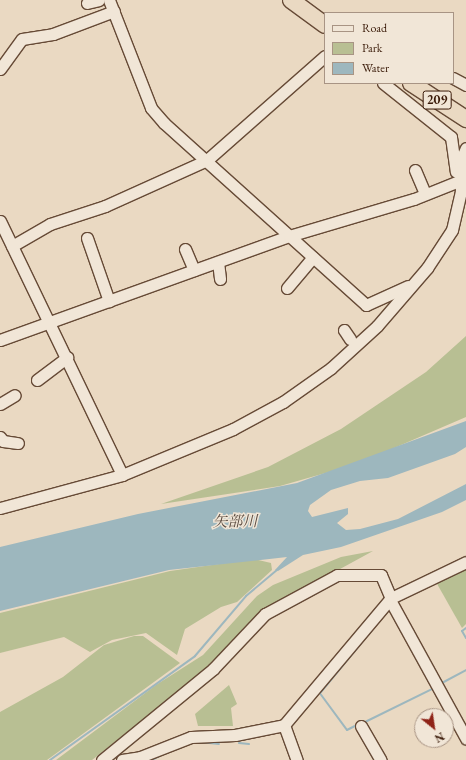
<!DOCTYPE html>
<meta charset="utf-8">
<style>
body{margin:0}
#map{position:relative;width:466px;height:760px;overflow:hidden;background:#ead9c2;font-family:"EB Garamond","Noto Serif JP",serif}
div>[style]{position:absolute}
.green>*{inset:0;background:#b8bf93}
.water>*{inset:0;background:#9db7be}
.stream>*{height:2px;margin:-1px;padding:0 1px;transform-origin:1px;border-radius:1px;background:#9db7be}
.roads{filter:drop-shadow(1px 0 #664a36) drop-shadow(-1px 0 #664a36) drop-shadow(0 1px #664a36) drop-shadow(0 -1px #664a36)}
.minor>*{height:11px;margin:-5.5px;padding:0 5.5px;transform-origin:5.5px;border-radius:5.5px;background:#f1e6d7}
.highway>*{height:16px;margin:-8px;padding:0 8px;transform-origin:8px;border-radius:8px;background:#ead9c2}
span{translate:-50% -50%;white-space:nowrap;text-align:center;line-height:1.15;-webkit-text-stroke:3px #f1e6d7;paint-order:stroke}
.shield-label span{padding:1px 3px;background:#f1e6d7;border:1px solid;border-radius:3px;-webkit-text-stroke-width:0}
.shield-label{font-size:13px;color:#3a1a08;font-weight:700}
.water-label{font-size:15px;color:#58493f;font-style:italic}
.legend{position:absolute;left:324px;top:12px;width:130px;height:72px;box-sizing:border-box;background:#f1e6d7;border:1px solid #a89484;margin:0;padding:5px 7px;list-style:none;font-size:12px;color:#3a1a08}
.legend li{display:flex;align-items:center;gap:8px;height:20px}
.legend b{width:20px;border:1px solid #a89484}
.north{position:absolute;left:414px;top:708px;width:40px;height:40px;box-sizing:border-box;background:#f1e6d7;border:1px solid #a89484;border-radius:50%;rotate:150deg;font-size:11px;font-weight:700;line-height:16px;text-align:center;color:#3a1a08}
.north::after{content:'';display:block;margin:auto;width:14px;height:18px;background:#8f2418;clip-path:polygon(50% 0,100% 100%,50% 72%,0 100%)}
</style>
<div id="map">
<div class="green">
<i style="clip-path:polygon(466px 336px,466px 417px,357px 464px,280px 486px,161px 504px,268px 467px,341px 429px,426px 372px)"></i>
<i style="clip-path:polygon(373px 551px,265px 610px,202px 673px,92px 760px,56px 760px,156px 685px,203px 655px,257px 596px,273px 585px,341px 557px)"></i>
<i style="clip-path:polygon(254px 559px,271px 563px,272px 570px,237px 602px,221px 607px,185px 629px,177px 655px,146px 633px,112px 640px,90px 652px,64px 637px,0 653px,0 613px,170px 571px)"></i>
<i style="clip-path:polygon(466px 569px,466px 624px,462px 628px,436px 582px)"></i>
<i style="clip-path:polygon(134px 636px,143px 636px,180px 663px,47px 760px,0 760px,0 712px,63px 677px,104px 645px)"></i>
<i style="clip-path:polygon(229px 685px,237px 704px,231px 708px,233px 726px,198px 726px,195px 714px)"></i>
</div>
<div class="water">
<i style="clip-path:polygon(466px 421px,466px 447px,455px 454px,388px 478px,360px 481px,331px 490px,310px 505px,308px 511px,312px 517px,348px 508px,348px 514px,337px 523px,346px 530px,360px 529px,398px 519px,466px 484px,466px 500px,442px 512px,341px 547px,303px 555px,278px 571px,275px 570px,287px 557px,169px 570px,0 611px,0 547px,138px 514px,297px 483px)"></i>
</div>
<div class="stream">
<i style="left:466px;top:628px;width:5px;rotate:143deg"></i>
<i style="left:462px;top:631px;width:8px;rotate:60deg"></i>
<i style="left:440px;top:684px;width:30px;rotate:-28deg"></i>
<i style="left:319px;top:692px;width:47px;rotate:53.6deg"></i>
<i style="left:347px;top:730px;width:11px;rotate:-27deg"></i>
<i style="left:321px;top:692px;width:109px;rotate:-50.6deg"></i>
<i style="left:363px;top:723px;width:79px;rotate:-26.2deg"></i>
<i style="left:200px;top:742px;width:19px;rotate:6deg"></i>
<i style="left:239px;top:743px;width:10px;rotate:6deg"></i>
<i style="left:50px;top:760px;width:178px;rotate:-35.6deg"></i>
<i style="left:195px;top:656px;width:79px;rotate:-49.6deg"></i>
<i style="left:246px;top:596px;width:40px;rotate:-40deg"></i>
<i style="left:152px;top:760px;width:19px;rotate:-28deg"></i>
</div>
<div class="roads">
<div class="minor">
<i style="left:109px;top:0;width:116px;rotate:68.7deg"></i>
<i style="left:151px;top:108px;width:20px;rotate:49deg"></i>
<i style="left:164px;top:123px;width:272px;rotate:42deg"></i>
<i style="left:366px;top:305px;width:46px;rotate:-24.3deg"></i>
<i style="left:87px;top:3px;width:12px;rotate:-14deg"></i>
<i style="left:0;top:69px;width:37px;rotate:-54deg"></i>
<i style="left:22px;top:39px;width:31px;rotate:-9deg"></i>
<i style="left:53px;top:34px;width:65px;rotate:-20.7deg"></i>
<i style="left:453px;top:78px;width:15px;rotate:28deg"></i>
<i style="left:383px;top:83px;width:87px;rotate:38.5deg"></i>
<i style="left:451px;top:137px;width:35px;rotate:82deg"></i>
<i style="left:415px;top:170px;width:26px;rotate:67deg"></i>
<i style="left:0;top:221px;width:282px;rotate:64.3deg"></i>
<i style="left:87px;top:238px;width:67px;rotate:70.8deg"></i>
<i style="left:12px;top:246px;width:44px;rotate:-30.1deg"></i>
<i style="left:50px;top:224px;width:58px;rotate:-18.1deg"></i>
<i style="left:105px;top:206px;width:112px;rotate:-24.3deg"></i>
<i style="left:207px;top:160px;width:157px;rotate:-41.4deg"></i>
<i style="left:185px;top:249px;width:23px;rotate:67deg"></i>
<i style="left:218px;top:262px;width:17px;rotate:83deg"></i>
<i style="left:287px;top:288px;width:40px;rotate:-50deg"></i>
<i style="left:344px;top:330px;width:11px;rotate:56deg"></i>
<i style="left:0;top:340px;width:307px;rotate:-19.8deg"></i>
<i style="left:289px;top:236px;width:130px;rotate:-16.5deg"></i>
<i style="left:414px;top:199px;width:48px;rotate:-21.8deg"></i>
<i style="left:37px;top:380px;width:38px;rotate:-37deg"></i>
<i style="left:0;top:404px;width:17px;rotate:-31deg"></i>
<i style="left:0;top:437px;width:5px;rotate:53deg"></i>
<i style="left:3px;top:441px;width:15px;rotate:8deg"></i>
<i style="left:0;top:508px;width:126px;rotate:-15.1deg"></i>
<i style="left:122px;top:475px;width:120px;rotate:-22.5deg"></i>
<i style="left:233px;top:429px;width:57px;rotate:-28.4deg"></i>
<i style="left:283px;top:402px;width:59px;rotate:-35.3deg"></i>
<i style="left:331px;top:368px;width:62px;rotate:-42.4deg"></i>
<i style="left:377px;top:326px;width:77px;rotate:-49.2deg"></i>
<i style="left:427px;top:268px;width:45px;rotate:-56.7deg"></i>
<i style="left:452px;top:230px;width:39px;rotate:-77deg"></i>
<i style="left:461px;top:192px;width:30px;rotate:-92deg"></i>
<i style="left:460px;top:162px;width:15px;rotate:-67deg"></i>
<i style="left:390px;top:600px;width:158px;rotate:61.2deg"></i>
<i style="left:284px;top:725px;width:37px;rotate:70deg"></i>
<i style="left:361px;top:726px;width:39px;rotate:60deg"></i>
<i style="left:102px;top:760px;width:144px;rotate:-39.3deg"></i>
<i style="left:213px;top:669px;width:76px;rotate:-46.6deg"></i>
<i style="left:265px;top:614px;width:82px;rotate:-28.4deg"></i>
<i style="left:337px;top:575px;width:44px"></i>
<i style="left:381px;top:575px;width:25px;rotate:67deg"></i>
<i style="left:122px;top:760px;width:18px;rotate:-9deg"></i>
<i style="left:140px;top:757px;width:55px;rotate:-21.4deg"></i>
<i style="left:191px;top:737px;width:44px;rotate:-2.6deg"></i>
<i style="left:235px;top:735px;width:50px;rotate:-11.5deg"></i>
<i style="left:284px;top:725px;width:166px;rotate:-49.9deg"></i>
<i style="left:391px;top:598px;width:83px;rotate:-25.6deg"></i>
</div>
<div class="highway">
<i style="left:291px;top:0;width:42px;rotate:36.3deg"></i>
<i style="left:411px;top:83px;width:66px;rotate:33.2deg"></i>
</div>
</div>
<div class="shield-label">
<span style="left:437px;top:100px">209</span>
</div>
<div class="water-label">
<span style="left:235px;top:521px;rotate:-1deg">矢部川</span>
</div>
<ul class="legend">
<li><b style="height:5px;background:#f1e6d7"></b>Road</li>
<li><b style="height:11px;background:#b8bf93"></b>Park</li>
<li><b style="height:11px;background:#9db7be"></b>Water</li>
</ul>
<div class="north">N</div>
</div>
